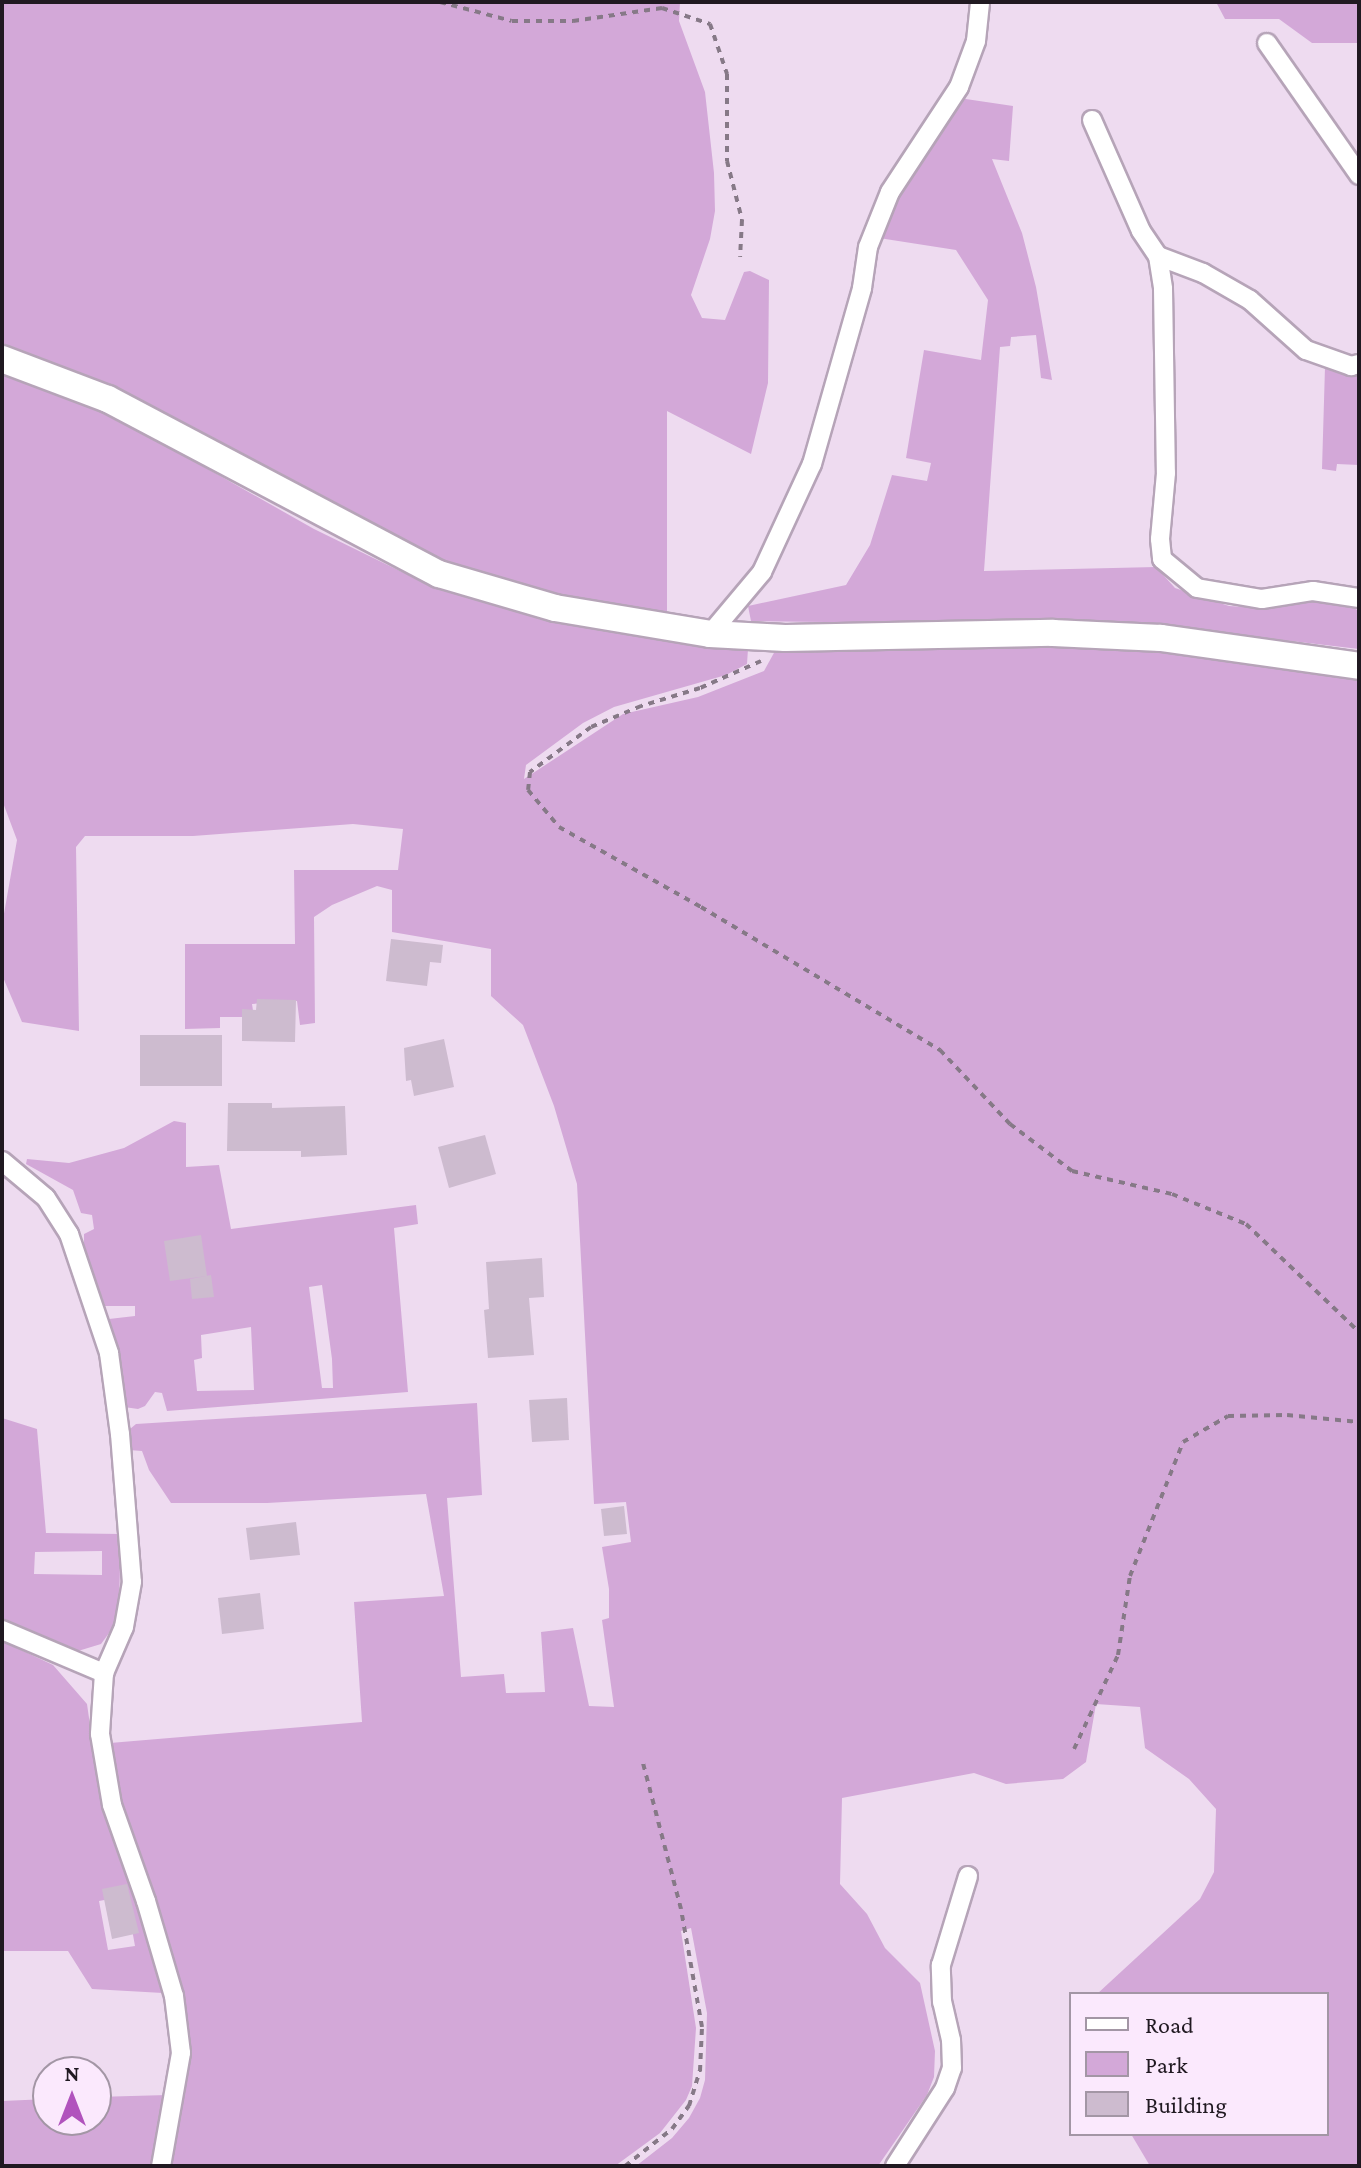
<!DOCTYPE html>
<style>
body{margin:0}
#map{position:relative;width:1361px;height:2168px;overflow:hidden;background:#eedbf0;font-family:"Crimson Pro",serif}
div>[style]{position:absolute}
.green>*{inset:0;background:#d3a8d8}
.building>*{inset:0;background:#cdbbcf}
.path>*{height:4px;margin-top:-2px;transform-origin:0;background:repeating-linear-gradient(90deg,#867987 0 6px,transparent 0 12px)}
.roads{filter:drop-shadow(2px 0 #b6a4b8) drop-shadow(-2px 0 #b6a4b8) drop-shadow(0 2px #b6a4b8) drop-shadow(0 -2px #b6a4b8)}
.minor>*{height:18px;margin:-9px;padding:0 9px;transform-origin:9px;border-radius:9px;background:#fff}
.secondary>*{height:26px;margin:-13px;padding:0 13px;transform-origin:13px;border-radius:13px;background:#fff}
span{translate:-50% -50%;white-space:nowrap;text-align:center;line-height:1.15;-webkit-text-stroke:6px #fbe9fd;paint-order:stroke}
.frame{position:absolute;inset:0;border:4px solid #201921;pointer-events:none}
.legend{position:absolute;left:1069px;top:1992px;width:260px;height:144px;box-sizing:border-box;background:#fbe9fd;border:2px solid #a396a5;margin:0;padding:10px 14px;list-style:none;font-size:24px;color:#201921}
.legend li{display:flex;align-items:center;gap:16px;height:40px}
.legend b{width:40px;border:2px solid #a396a5}
.north{position:absolute;left:32px;top:2056px;width:80px;height:80px;box-sizing:border-box;background:#fbe9fd;border:2px solid #a396a5;border-radius:50%;rotate:0deg;font-size:22px;font-weight:700;line-height:32px;text-align:center;color:#201921}
.north::after{content:'';display:block;margin:auto;width:28px;height:36px;background:#b153bd;clip-path:polygon(50% 0,100% 100%,50% 72%,0 100%)}
</style>
<div id="map">
<div class="green">
<i style="clip-path:polygon(2px 2px,680px 2px,679px 21px,705px 92px,714px 173px,715px 211px,710px 239px,691px 295px,702px 318px,725px 320px,744px 272px,750px 271px,769px 280px,768px 383px,751px 454px,667px 411px,667px 614px,508px 585px,422px 555px,108px 386px,2px 343px)"></i>
<i style="clip-path:polygon(1216px 2px,1359px 2px,1359px 43px,1312px 43px,1279px 19px,1225px 19px)"></i>
<i style="clip-path:polygon(959px 98px,1013px 106px,1009px 161px,992px 159px,1022px 233px,1036px 287px,1052px 380px,1041px 378px,1036px 335px,1011px 337px,1010px 346px,1000px 347px,984px 571px,1156px 567px,1175px 588px,1229px 606px,1261px 608px,1315px 600px,1347px 604px,1359px 611px,1359px 649px,1163px 626px,751px 621px,748px 606px,846px 585px,870px 545px,892px 475px,927px 481px,931px 463px,906px 458px,924px 350px,981px 360px,988px 300px,956px 250px,879px 238px,880px 225px)"></i>
<i style="clip-path:polygon(1325px 367px,1359px 372px,1359px 465px,1337px 464px,1336px 471px,1322px 469px)"></i>
<i style="clip-path:polygon(2px 368px,93px 404px,314px 529px,402px 572px,531px 616px,696px 646px,748px 649px,747px 664px,726px 675px,614px 707px,583px 723px,526px 765px,524px 779px,623px 714px,698px 697px,764px 671px,775px 651px,991px 643px,1225px 656px,1359px 676px,1359px 2166px,1150px 2166px,1131px 2134px,1327px 2134px,1327px 1994px,1097px 1994px,1200px 1899px,1214px 1872px,1216px 1809px,1189px 1779px,1145px 1748px,1140px 1707px,1096px 1704px,1086px 1762px,1063px 1779px,1006px 1784px,974px 1773px,842px 1798px,840px 1884px,867px 1914px,885px 1948px,920px 1983px,935px 2051px,934px 2077px,927px 2095px,878px 2166px,636px 2166px,672px 2138px,689px 2118px,700px 2098px,705px 2080px,707px 2013px,691px 1928px,681px 1931px,696px 2028px,692px 2086px,686px 2100px,660px 2133px,615px 2166px,169px 2166px,188px 2077px,186px 2007px,111px 1766px,110px 1743px,362px 1722px,354px 1602px,444px 1596px,426px 1494px,267px 1503px,171px 1503px,149px 1470px,142px 1451px,129px 1450px,130px 1429px,136px 1424px,477px 1403px,482px 1495px,447px 1498px,461px 1677px,504px 1674px,506px 1693px,545px 1692px,541px 1632px,573px 1628px,589px 1706px,614px 1707px,602px 1620px,609px 1618px,609px 1589px,602px 1547px,631px 1542px,626px 1502px,594px 1504px,577px 1184px,554px 1106px,523px 1025px,491px 996px,491px 949px,392px 932px,392px 890px,377px 886px,332px 905px,314px 917px,315px 1023px,300px 1025px,297px 1001px,252px 1004px,254px 1017px,220px 1017px,220px 1028px,185px 1029px,185px 944px,295px 944px,294px 870px,398px 870px,403px 829px,353px 824px,193px 836px,85px 836px,76px 847px,79px 1031px,22px 1022px,2px 975px,2px 925px,17px 840px,2px 800px)"></i>
<i style="clip-path:polygon(evenodd,174px 1121px,186px 1123px,186px 1167px,219px 1165px,231px 1229px,416px 1205px,418px 1224px,394px 1228px,408px 1392px,167px 1411px,162px 1393px,155px 1392px,145px 1406px,138px 1409px,124px 1407px,109px 1319px,135px 1316px,135px 1306px,105px 1306px,84px 1246px,84px 1234px,94px 1229px,92px 1215px,81px 1213px,73px 1190px,26px 1164px,27px 1159px,69px 1163px,124px 1148px,174px 1121px,322px 1285px,332px 1359px,333px 1388px,322px 1388px,309px 1287px,322px 1285px,174px 1121px,251px 1327px,254px 1390px,197px 1391px,194px 1360px,202px 1358px,201px 1335px,251px 1327px)"></i>
<i style="clip-path:polygon(evenodd,2px 1418px,37px 1429px,46px 1533px,121px 1534px,119px 1602px,112px 1629px,101px 1644px,78px 1651px,2px 1621px,2px 1418px,102px 1551px,102px 1575px,34px 1574px,35px 1552px,102px 1551px)"></i>
<i style="clip-path:polygon(evenodd,2px 1641px,53px 1665px,87px 1704px,98px 1781px,154px 1952px,163px 1993px,92px 1989px,68px 1951px,2px 1951px,2px 1641px,126px 1896px,135px 1946px,108px 1950px,99px 1901px,126px 1896px)"></i>
<i style="clip-path:polygon(167px 2095px,154px 2142px,154px 2166px,2px 2166px,2px 2101px,48px 2099px,48px 2120px,96px 2120px,96px 2097px)"></i>
</div>
<div class="building">
<i style="clip-path:polygon(391px 939px,443px 945px,441px 963px,430px 962px,427px 986px,386px 981px)"></i>
<i style="clip-path:polygon(257px 999px,296px 1000px,295px 1042px,242px 1041px,242px 1009px,256px 1010px)"></i>
<i style="clip-path:polygon(140px 1035px,222px 1035px,222px 1086px,140px 1086px)"></i>
<i style="clip-path:polygon(444px 1039px,454px 1087px,414px 1096px,411px 1080px,406px 1081px,404px 1048px)"></i>
<i style="clip-path:polygon(228px 1103px,272px 1103px,272px 1108px,345px 1106px,347px 1155px,301px 1157px,301px 1151px,227px 1151px)"></i>
<i style="clip-path:polygon(485px 1135px,496px 1174px,449px 1188px,438px 1147px)"></i>
<i style="clip-path:polygon(201px 1235px,207px 1276px,170px 1281px,164px 1241px)"></i>
<i style="clip-path:polygon(542px 1258px,544px 1297px,529px 1298px,534px 1355px,488px 1358px,484px 1310px,489px 1309px,486px 1262px)"></i>
<i style="clip-path:polygon(211px 1275px,214px 1297px,192px 1299px,190px 1279px)"></i>
<i style="clip-path:polygon(567px 1398px,569px 1440px,532px 1442px,529px 1400px)"></i>
<i style="clip-path:polygon(624px 1506px,627px 1534px,604px 1536px,601px 1509px)"></i>
<i style="clip-path:polygon(296px 1522px,300px 1555px,250px 1560px,246px 1528px)"></i>
<i style="clip-path:polygon(260px 1593px,264px 1629px,222px 1634px,218px 1598px)"></i>
<i style="clip-path:polygon(127px 1884px,139px 1933px,112px 1939px,102px 1889px)"></i>
</div>
<div class="path">
<i style="left:440px;top:2px;width:74px;rotate:14.8deg"></i>
<i style="left:512px;top:21px;width:61px"></i>
<i style="left:573px;top:21px;width:90px;rotate:-8.3deg"></i>
<i style="left:662px;top:8px;width:51px;rotate:18.4deg"></i>
<i style="left:710px;top:24px;width:53px;rotate:71.2deg"></i>
<i style="left:727px;top:74px;width:87px;rotate:90deg"></i>
<i style="left:727px;top:161px;width:61px;rotate:75.7deg"></i>
<i style="left:742px;top:220px;width:37px;rotate:93deg"></i>
<i style="left:761px;top:661px;width:67px;rotate:156.1deg"></i>
<i style="left:700px;top:688px;width:62px;rotate:163deg"></i>
<i style="left:641px;top:706px;width:54px;rotate:157.2deg"></i>
<i style="left:591px;top:727px;width:76px;rotate:143.6deg"></i>
<i style="left:530px;top:772px;width:18px;rotate:96deg"></i>
<i style="left:528px;top:790px;width:48px;rotate:50deg"></i>
<i style="left:559px;top:827px;width:163px;rotate:29.4deg"></i>
<i style="left:701px;top:907px;width:279px;rotate:30.9deg"></i>
<i style="left:940px;top:1050px;width:102px;rotate:46.6deg"></i>
<i style="left:1010px;top:1124px;width:78px;rotate:37.2deg"></i>
<i style="left:1072px;top:1171px;width:103px;rotate:13deg"></i>
<i style="left:1172px;top:1194px;width:80px;rotate:22.1deg"></i>
<i style="left:1246px;top:1224px;width:156px;rotate:43.7deg"></i>
<i style="left:1074px;top:1749px;width:104px;rotate:-64.9deg"></i>
<i style="left:1118px;top:1655px;width:80px;rotate:-81.4deg"></i>
<i style="left:1130px;top:1576px;width:144px;rotate:-68.4deg"></i>
<i style="left:1183px;top:1442px;width:52px;rotate:-30deg"></i>
<i style="left:1228px;top:1416px;width:59px;rotate:-1deg"></i>
<i style="left:1287px;top:1415px;width:72px;rotate:5.6deg"></i>
<i style="left:625px;top:2166px;width:60px;rotate:-38.2deg"></i>
<i style="left:672px;top:2129px;width:29px;rotate:-54deg"></i>
<i style="left:689px;top:2106px;width:37px;rotate:-73deg"></i>
<i style="left:700px;top:2071px;width:44px;rotate:-87.4deg"></i>
<i style="left:702px;top:2027px;width:120px;rotate:-100.1deg"></i>
<i style="left:681px;top:1909px;width:155px;rotate:-104.6deg"></i>
</div>
<div class="roads">
<div class="minor">
<i style="left:1267px;top:43px;width:161px;rotate:55.1deg"></i>
<i style="left:1092px;top:120px;width:121px;rotate:66.2deg"></i>
<i style="left:1141px;top:231px;width:30px;rotate:56deg"></i>
<i style="left:1158px;top:256px;width:33px;rotate:81deg"></i>
<i style="left:1163px;top:289px;width:184px;rotate:89.1deg"></i>
<i style="left:1166px;top:473px;width:66px;rotate:95.2deg"></i>
<i style="left:1160px;top:539px;width:20px;rotate:84deg"></i>
<i style="left:1162px;top:559px;width:45px;rotate:39.6deg"></i>
<i style="left:1197px;top:588px;width:66px;rotate:9.6deg"></i>
<i style="left:1262px;top:599px;width:52px;rotate:-8.9deg"></i>
<i style="left:1313px;top:591px;width:47px;rotate:8.7deg"></i>
<i style="left:1158px;top:256px;width:48px;rotate:20.7deg"></i>
<i style="left:1203px;top:273px;width:54px;rotate:29.9deg"></i>
<i style="left:1250px;top:300px;width:75px;rotate:41.8deg"></i>
<i style="left:1306px;top:350px;width:48px;rotate:19.6deg"></i>
<i style="left:1351px;top:366px;width:8px;rotate:-14deg"></i>
<i style="left:710px;top:634px;width:81px;rotate:-50deg"></i>
<i style="left:762px;top:572px;width:119px;rotate:-65.2deg"></i>
<i style="left:812px;top:464px;width:183px;rotate:-74.1deg"></i>
<i style="left:862px;top:288px;width:41px;rotate:-81.7deg"></i>
<i style="left:868px;top:247px;width:59px;rotate:-68.2deg"></i>
<i style="left:890px;top:192px;width:126px;rotate:-56.7deg"></i>
<i style="left:959px;top:87px;width:49px;rotate:-69.7deg"></i>
<i style="left:976px;top:41px;width:39px;rotate:-84deg"></i>
<i style="left:2px;top:1161px;width:57px;rotate:40.1deg"></i>
<i style="left:46px;top:1198px;width:43px;rotate:57.4deg"></i>
<i style="left:69px;top:1234px;width:126px;rotate:71.4deg"></i>
<i style="left:109px;top:1353px;width:82px;rotate:82.3deg"></i>
<i style="left:120px;top:1434px;width:148px;rotate:85.4deg"></i>
<i style="left:132px;top:1582px;width:46px;rotate:100.1deg"></i>
<i style="left:124px;top:1627px;width:50px;rotate:113.5deg"></i>
<i style="left:104px;top:1673px;width:61px;rotate:93.8deg"></i>
<i style="left:100px;top:1734px;width:72px;rotate:80.4deg"></i>
<i style="left:112px;top:1805px;width:102px;rotate:70.5deg"></i>
<i style="left:146px;top:1901px;width:99px;rotate:73.6deg"></i>
<i style="left:174px;top:1996px;width:57px;rotate:83deg"></i>
<i style="left:181px;top:2053px;width:115px;rotate:100deg"></i>
<i style="left:2px;top:1630px;width:111px;rotate:22.9deg"></i>
<i style="left:895px;top:2166px;width:93px;rotate:-57.3deg"></i>
<i style="left:945px;top:2088px;width:21px;rotate:-71deg"></i>
<i style="left:952px;top:2068px;width:28px;rotate:-92deg"></i>
<i style="left:951px;top:2040px;width:39px;rotate:-103deg"></i>
<i style="left:942px;top:2002px;width:37px;rotate:-92deg"></i>
<i style="left:941px;top:1965px;width:93px;rotate:-73.1deg"></i>
</div>
<div class="secondary">
<i style="left:2px;top:359px;width:113px;rotate:20.7deg"></i>
<i style="left:108px;top:399px;width:374px;rotate:27.9deg"></i>
<i style="left:439px;top:574px;width:121px;rotate:16.3deg"></i>
<i style="left:555px;top:608px;width:157px;rotate:9.5deg"></i>
<i style="left:710px;top:634px;width:75px;rotate:3.1deg"></i>
<i style="left:785px;top:638px;width:268px;rotate:-1.1deg"></i>
<i style="left:1053px;top:633px;width:108px;rotate:2.7deg"></i>
<i style="left:1161px;top:638px;width:200px;rotate:8deg"></i>
</div>
</div>
<div class="frame"></div>
<ul class="legend">
<li><b style="height:10px;background:#fff"></b>Road</li>
<li><b style="height:22px;background:#d3a8d8"></b>Park</li>
<li><b style="height:22px;background:#cdbbcf"></b>Building</li>
</ul>
<div class="north">N</div>
</div>
